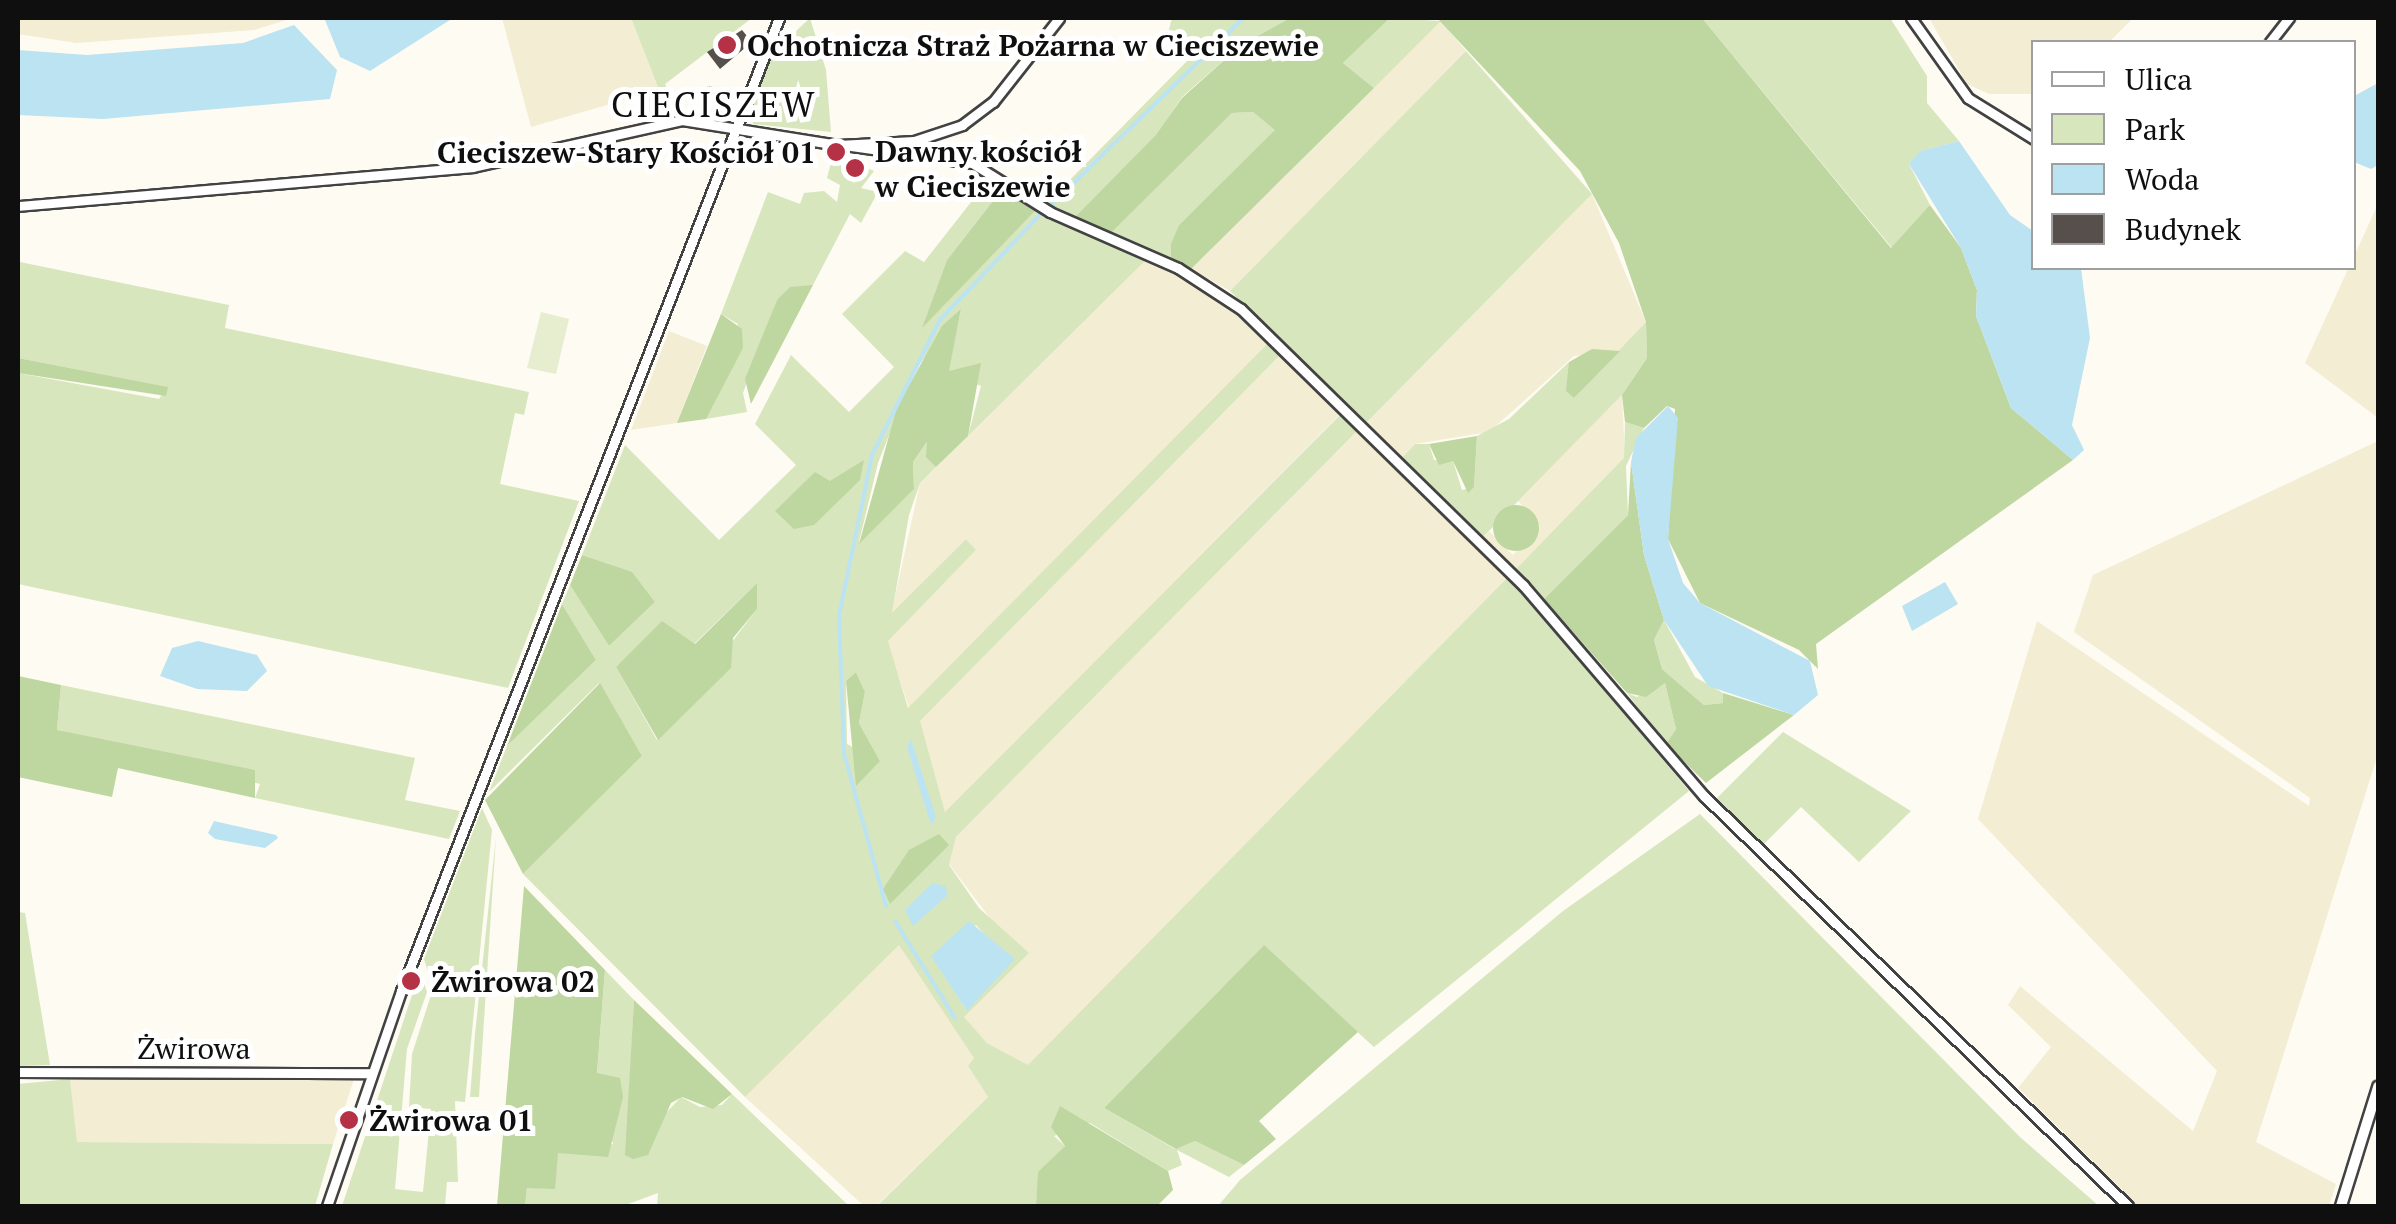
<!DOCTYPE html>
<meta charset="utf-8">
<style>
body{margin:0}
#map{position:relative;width:2396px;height:1224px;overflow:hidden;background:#fefbf3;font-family:"PT Serif",serif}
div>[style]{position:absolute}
.farmland>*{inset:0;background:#f3edd4}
.green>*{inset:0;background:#d8e6be}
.forest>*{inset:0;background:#bed69f}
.round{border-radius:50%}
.pitch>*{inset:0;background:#e7eecf}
.water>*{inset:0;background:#bbe3f2}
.stream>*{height:4px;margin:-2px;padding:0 2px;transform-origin:2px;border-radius:2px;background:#bbe3f2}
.building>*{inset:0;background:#574f4c}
.roads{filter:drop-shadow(2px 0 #424242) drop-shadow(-2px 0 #424242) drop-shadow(0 2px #424242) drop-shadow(0 -2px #424242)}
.pedestrian>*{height:6px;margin:-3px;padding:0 3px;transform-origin:3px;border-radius:3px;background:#fff}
.minor>*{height:9px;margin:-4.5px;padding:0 4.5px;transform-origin:4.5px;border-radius:4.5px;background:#fff}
.tertiary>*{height:10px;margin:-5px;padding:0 5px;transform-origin:5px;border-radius:5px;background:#fff}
.dots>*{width:28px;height:28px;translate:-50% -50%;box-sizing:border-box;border:5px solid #fff;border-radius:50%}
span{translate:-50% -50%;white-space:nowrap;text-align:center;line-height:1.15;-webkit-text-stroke:10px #fff;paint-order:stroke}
.poi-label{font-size:30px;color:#0f0f0f;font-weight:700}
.left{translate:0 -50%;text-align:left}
.right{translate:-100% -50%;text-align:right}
.street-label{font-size:30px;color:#0f0f0f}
.quarter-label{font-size:35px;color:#0f0f0f;letter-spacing:2.5px}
.frame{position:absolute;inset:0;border:20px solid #0f0f0f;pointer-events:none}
.legend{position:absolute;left:2031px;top:40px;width:325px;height:230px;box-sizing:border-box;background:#fff;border:2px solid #9f9f9f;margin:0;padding:12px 18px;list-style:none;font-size:30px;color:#0f0f0f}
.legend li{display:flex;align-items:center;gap:20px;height:50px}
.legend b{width:50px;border:2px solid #9f9f9f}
</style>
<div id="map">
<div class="farmland">
<i style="clip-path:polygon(18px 18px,293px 18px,254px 30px,76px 43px,18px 34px)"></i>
<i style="clip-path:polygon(502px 18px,631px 18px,666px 108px,646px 116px,638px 96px,531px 127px)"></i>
<i style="clip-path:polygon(1929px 18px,2133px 18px,2109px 42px,2034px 42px,2033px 94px,1989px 94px,1967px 84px)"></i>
<i style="clip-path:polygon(1441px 21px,1466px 51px,1230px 291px,1191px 269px)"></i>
<i style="clip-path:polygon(1592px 194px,1646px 322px,1620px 351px,1574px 356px,1489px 432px,1415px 444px,1401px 459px,1366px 423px)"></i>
<i style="clip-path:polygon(2378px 204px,2378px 418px,2305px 363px)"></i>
<i style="clip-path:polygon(1147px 259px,1193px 280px,1270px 341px,909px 708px,887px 641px,976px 550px,966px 539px,891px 615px,920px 483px)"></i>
<i style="clip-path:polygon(669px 331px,707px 346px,677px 423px,631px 430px)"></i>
<i style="clip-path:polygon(1283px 352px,1343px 411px,945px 813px,919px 721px)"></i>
<i style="clip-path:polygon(1622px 395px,1625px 458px,1515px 570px,1483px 537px,1489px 531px,1513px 555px,1540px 526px,1518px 501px)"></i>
<i style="clip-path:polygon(1360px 428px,1509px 576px,1028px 1066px,987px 1043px,964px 1018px,993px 922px,949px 864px,956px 837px)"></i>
<i style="clip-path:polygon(2378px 441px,2378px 754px,2256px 1142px,2336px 1184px,2329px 1206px,2139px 1206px,2018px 1088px,2051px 1047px,2008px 1005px,2020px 986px,2193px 1131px,2217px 1071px,1978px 819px,2037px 621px,2309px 806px,2310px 798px,2074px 632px,2093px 575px)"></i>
<i style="clip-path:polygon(899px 944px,975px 1058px,968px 1066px,988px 1097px,876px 1206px,864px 1206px,745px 1097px)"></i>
<i style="clip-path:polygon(70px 1079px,354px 1079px,333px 1144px,76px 1142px)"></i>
</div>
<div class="green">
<i style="clip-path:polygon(631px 18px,752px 18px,665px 84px,675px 105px,666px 108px)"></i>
<i style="clip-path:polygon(810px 18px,826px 70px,831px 132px,753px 124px,751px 98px,767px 58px)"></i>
<i style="clip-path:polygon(1172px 18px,1290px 18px,1241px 45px,1182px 97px,1157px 135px,1073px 219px,1040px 202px,1044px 187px,1055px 195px,1192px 56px,1167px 37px)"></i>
<i style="clip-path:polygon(1390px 18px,1441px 21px,1374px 88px,1343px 63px)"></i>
<i style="clip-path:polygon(1702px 18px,1890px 18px,1927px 76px,1927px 103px,1959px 141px,1921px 151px,1909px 164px,1930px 205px,1906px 238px,1892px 248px)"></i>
<i style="clip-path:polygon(1466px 51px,1592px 194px,1366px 423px,1230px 291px)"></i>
<i style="clip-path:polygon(1253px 112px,1276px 130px,1179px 225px,1171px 261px,1108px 236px,1232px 113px)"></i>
<i style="clip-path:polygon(833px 155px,859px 165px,853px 186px,862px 166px,874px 171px,861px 188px,878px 192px,861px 223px,850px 214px,813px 285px,777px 300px,743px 393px,747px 412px,706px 419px,738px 324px,721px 314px,768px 192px,800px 204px,804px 193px,824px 191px,837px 202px,840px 185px,827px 178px)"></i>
<i style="clip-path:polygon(evenodd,990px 178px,1003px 188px,947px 260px,923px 326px,1036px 210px,1147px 259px,968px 436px,981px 386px,948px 373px,961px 310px,915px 370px,878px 463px,859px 542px,914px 489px,913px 462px,928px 441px,936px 467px,920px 483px,909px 515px,892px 613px,966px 539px,976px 550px,888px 641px,908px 708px,1270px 341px,1283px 352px,920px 721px,945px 812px,1343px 412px,1360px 428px,956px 837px,949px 865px,979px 908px,1029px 953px,964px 1017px,987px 1043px,1028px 1065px,1509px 576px,1689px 791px,1374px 1047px,1263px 946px,1104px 1108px,1175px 1149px,1195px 1141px,1244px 1165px,1229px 1177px,1177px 1150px,1182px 1165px,1168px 1171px,1090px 1123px,1054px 1136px,1065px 1146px,1039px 1172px,1036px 1206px,877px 1206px,988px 1097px,968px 1066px,974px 1058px,899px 945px,745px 1097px,523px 874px,642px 756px,599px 683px,489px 792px,507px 746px,596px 660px,562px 604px,570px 585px,609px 646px,655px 602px,632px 573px,582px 555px,625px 445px,719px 540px,796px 465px,755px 424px,791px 355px,849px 412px,894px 367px,842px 314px,905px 251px,924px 262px,990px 178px,757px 583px,757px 609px,657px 740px,616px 667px,666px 626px,694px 644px,757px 583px,990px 178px,856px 672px,865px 692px,859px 723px,880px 761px,847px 744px,846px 681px,856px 672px,990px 178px,976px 925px,987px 937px,967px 1011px,932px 956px,976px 925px)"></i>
<i style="clip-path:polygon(18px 243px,20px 262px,229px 305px,225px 328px,529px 392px,524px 415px,515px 413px,500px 484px,579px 501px,508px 688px,18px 584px,18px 373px,159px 399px,167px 387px,18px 358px)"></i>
<i style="clip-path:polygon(1646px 322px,1647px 358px,1622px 395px,1483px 537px,1401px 459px,1415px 444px,1429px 444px,1434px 460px,1453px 461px,1462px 490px,1474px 487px,1477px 436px,1509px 419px,1569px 362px,1574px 398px)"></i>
<i style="clip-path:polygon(1625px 422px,1644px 428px,1626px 466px,1628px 515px,1544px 599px,1515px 570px,1624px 458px)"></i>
<i style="clip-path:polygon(1664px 620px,1695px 677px,1723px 693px,1723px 703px,1704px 705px,1662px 669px,1654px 640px)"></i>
<i style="clip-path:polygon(1665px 683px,1676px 729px,1666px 744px,1627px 693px,1637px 697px)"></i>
<i style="clip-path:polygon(61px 685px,415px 758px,405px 800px,460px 811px,449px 839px,255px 798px,260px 784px,57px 730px)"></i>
<i style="clip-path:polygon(1783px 732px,1911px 811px,1859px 862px,1801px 807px,1764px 844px,1716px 799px)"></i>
<i style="clip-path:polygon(482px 808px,492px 830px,465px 1102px,455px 1101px,458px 1182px,447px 1182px,445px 1206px,342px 1206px,420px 971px,427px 992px,407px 1049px,395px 1189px,423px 1192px,431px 1109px,409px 1107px,412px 1054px,433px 989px,424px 959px)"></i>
<i style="clip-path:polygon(1700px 814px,2020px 1137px,2099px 1206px,1218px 1206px,1240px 1180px,1563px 911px)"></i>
<i style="clip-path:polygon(496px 837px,479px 1097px,470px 1097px,475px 1034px)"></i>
<i style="clip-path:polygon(18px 912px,25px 913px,50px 1065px,18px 1066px)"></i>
<i style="clip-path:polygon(605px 970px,634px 1000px,626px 1155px,681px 1097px,700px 1107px,722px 1105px,732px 1094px,849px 1206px,657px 1206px,658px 1193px,623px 1206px,525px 1206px,527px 1188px,557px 1153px,613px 1144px,597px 1074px)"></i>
<i style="clip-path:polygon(70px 1079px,77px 1142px,333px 1144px,315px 1206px,18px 1206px,18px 1084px)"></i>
</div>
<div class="forest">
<i style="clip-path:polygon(1290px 18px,1390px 18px,1343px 63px,1374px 88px,1191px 269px,1171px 261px,1171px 244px,1179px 225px,1275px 130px,1253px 112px,1232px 113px,1108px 236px,1073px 219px,1156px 135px,1182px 98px,1241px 45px)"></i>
<i style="clip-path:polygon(1437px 18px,1702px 18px,1891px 248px,1930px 205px,1961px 248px,1977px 290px,1976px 316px,2011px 408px,2073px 460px,1816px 644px,1818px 669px,1799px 650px,1700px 603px,1668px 539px,1675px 409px,1667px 406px,1644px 428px,1625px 422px,1622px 395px,1647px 358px,1646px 322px,1619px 243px,1580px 171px)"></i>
<i style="clip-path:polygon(1003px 188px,1036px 210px,922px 328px,947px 260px)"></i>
<i style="clip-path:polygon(813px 285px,751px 404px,745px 379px,777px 300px,790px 287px)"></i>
<i style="clip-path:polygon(961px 309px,949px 371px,981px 363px,968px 436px,936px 467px,926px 457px,927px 442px,913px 462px,914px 489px,859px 544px,897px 407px,942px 326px)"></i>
<i style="clip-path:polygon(721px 314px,742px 329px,743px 348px,706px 419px,677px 423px)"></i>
<i style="clip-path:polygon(1592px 349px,1620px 351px,1574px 398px,1566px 391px,1569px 362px)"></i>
<i style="clip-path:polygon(18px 358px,168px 387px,166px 396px,18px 373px)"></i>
<i style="clip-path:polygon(1477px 436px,1474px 487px,1468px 493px,1453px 461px,1439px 465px,1429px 444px)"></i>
<i style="clip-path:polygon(864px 460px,860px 480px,814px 525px,794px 529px,775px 511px,815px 472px,830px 481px)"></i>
<i style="clip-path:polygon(1631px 462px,1644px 555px,1664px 620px,1654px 640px,1662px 669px,1704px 705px,1723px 703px,1723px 693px,1794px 715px,1706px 783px,1666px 744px,1676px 729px,1665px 683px,1646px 697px,1627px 693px,1544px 599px,1628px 515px)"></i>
<i class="round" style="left:1493px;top:505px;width:46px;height:46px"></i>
<i style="clip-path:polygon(582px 555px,632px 572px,655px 602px,609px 646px,570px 585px)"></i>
<i style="clip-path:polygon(757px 583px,757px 609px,733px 638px,731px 668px,658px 740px,616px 667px,662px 621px,695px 644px)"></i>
<i style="clip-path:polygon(562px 604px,596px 660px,507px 746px)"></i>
<i style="clip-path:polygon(856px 672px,865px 692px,859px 723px,880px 761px,856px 786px,846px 681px)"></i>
<i style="clip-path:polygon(18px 676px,61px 685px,57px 730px,255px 770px,255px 798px,118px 768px,112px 797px,18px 777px)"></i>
<i style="clip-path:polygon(600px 683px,642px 756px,523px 874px,485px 800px)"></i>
<i style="clip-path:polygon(939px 834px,949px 845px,890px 904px,883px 889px,909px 850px)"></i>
<i style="clip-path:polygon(524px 886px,605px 970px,597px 1073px,620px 1078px,623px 1097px,608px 1157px,558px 1153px,555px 1189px,527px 1188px,525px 1206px,497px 1206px)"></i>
<i style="clip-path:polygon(1264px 945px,1358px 1032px,1259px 1121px,1276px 1139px,1244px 1165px,1195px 1141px,1176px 1149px,1104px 1108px)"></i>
<i style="clip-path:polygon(634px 1000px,732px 1094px,713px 1109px,682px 1097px,671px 1103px,648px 1155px,633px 1159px,625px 1155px)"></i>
<i style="clip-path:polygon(1060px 1106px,1168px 1171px,1173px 1190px,1157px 1206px,1036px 1206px,1038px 1172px,1065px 1146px,1051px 1127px)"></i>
</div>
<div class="pitch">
<i style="clip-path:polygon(541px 312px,569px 319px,556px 374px,527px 368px)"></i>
</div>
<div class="water">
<i style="clip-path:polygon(453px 18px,370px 71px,340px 57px,325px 20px)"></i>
<i style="clip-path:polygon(294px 25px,337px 70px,330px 99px,103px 119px,18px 115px,18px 50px,87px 55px,243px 43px)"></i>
<i style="clip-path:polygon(2378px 83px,2378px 165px,2371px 169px,2354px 162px,2354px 96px)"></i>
<i style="clip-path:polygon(1959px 141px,2010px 215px,2033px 231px,2034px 268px,2081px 268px,2090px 338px,2072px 425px,2084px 450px,2073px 460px,2011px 408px,1976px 316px,1977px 290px,1961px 248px,1909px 164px,1920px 151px)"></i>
<i style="clip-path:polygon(1668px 406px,1678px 418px,1668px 539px,1683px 583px,1700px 603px,1810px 661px,1818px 695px,1794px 715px,1708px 686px,1664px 620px,1644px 555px,1631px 462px,1636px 438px)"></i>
<i style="clip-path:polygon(1945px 582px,1958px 604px,1912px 631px,1902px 606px)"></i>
<i style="clip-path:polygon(198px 641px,257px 655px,267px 671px,247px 691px,197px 689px,160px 676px,172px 648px)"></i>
<i style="clip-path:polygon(911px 739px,936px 817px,931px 825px,907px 747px)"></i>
<i style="clip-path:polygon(214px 821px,276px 835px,278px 838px,265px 848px,215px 839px,208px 833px)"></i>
<i style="clip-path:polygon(932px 883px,946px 886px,947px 896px,913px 926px,905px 910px)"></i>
<i style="clip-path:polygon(969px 921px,1015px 959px,967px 1011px,931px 956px)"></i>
</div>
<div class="stream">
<i style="left:1050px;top:206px;width:269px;rotate:-44.2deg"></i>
<i style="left:886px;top:906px;width:159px;rotate:-105.4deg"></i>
<i style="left:844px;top:753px;width:137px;rotate:-92.1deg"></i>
<i style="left:839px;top:616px;width:164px;rotate:-78.4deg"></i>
<i style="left:872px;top:455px;width:151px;rotate:-63.3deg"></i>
<i style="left:940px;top:320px;width:145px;rotate:-46.4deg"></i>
<i style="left:895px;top:921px;width:114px;rotate:58.3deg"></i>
</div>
<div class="building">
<i style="clip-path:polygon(742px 30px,752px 42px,720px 69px,707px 52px)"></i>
</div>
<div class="roads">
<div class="pedestrian">
<i style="left:709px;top:92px;width:24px;rotate:71deg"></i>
</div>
<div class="minor">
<i style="left:1911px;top:18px;width:98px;rotate:54.5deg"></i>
<i style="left:1968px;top:98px;width:78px;rotate:31.8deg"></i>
<i style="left:2270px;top:42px;width:31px;rotate:-52deg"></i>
<i style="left:851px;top:146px;width:122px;rotate:8deg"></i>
<i style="left:972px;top:163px;width:92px;rotate:32.1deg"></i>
<i style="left:1050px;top:212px;width:140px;rotate:23.6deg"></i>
<i style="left:1178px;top:268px;width:75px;rotate:33.1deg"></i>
<i style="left:1241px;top:309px;width:395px;rotate:44.4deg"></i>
<i style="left:1523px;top:585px;width:278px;rotate:49.4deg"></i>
<i style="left:1704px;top:796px;width:590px;rotate:44.04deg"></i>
<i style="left:18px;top:206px;width:456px;rotate:-4.9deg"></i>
<i style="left:472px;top:167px;width:215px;rotate:-12.6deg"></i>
<i style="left:682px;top:120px;width:158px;rotate:9.1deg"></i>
<i style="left:838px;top:145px;width:76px;rotate:-3deg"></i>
<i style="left:914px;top:141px;width:51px;rotate:-18.4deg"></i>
<i style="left:962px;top:125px;width:39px;rotate:-37deg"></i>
<i style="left:993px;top:102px;width:107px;rotate:-51.8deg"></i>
<i style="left:18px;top:1072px;width:353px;rotate:0.2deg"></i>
<i style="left:327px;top:1206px;width:227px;rotate:-71deg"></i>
<i style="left:401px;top:991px;width:1044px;rotate:-68.77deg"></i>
</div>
<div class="tertiary">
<i style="left:2341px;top:1206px;width:125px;rotate:-72.7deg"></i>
</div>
</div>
<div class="dots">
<i style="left:727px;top:45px;background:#b53246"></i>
<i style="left:836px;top:152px;background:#b53246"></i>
<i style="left:855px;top:168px;background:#b53246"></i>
<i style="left:411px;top:981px;background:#b53246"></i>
<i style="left:349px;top:1120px;background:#b53246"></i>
</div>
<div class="poi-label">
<span class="left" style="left:747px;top:45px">Ochotnicza Straż Pożarna w Cieciszewie</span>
<span class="left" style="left:875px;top:168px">Dawny kościół<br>w Cieciszewie</span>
<span class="right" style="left:816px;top:152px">Cieciszew-Stary Kościół 01</span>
<span class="left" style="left:431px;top:981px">Żwirowa 02</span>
<span class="left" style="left:369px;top:1120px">Żwirowa 01</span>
</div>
<div class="street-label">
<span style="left:194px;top:1048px">Żwirowa</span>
</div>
<div class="quarter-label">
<span style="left:714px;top:104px">CIECISZEW</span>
</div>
<div class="frame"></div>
<ul class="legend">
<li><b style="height:12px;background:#fff"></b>Ulica</li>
<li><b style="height:28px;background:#d8e6be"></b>Park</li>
<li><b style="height:28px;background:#bbe3f2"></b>Woda</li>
<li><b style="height:28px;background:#574f4c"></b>Budynek</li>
</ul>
</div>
